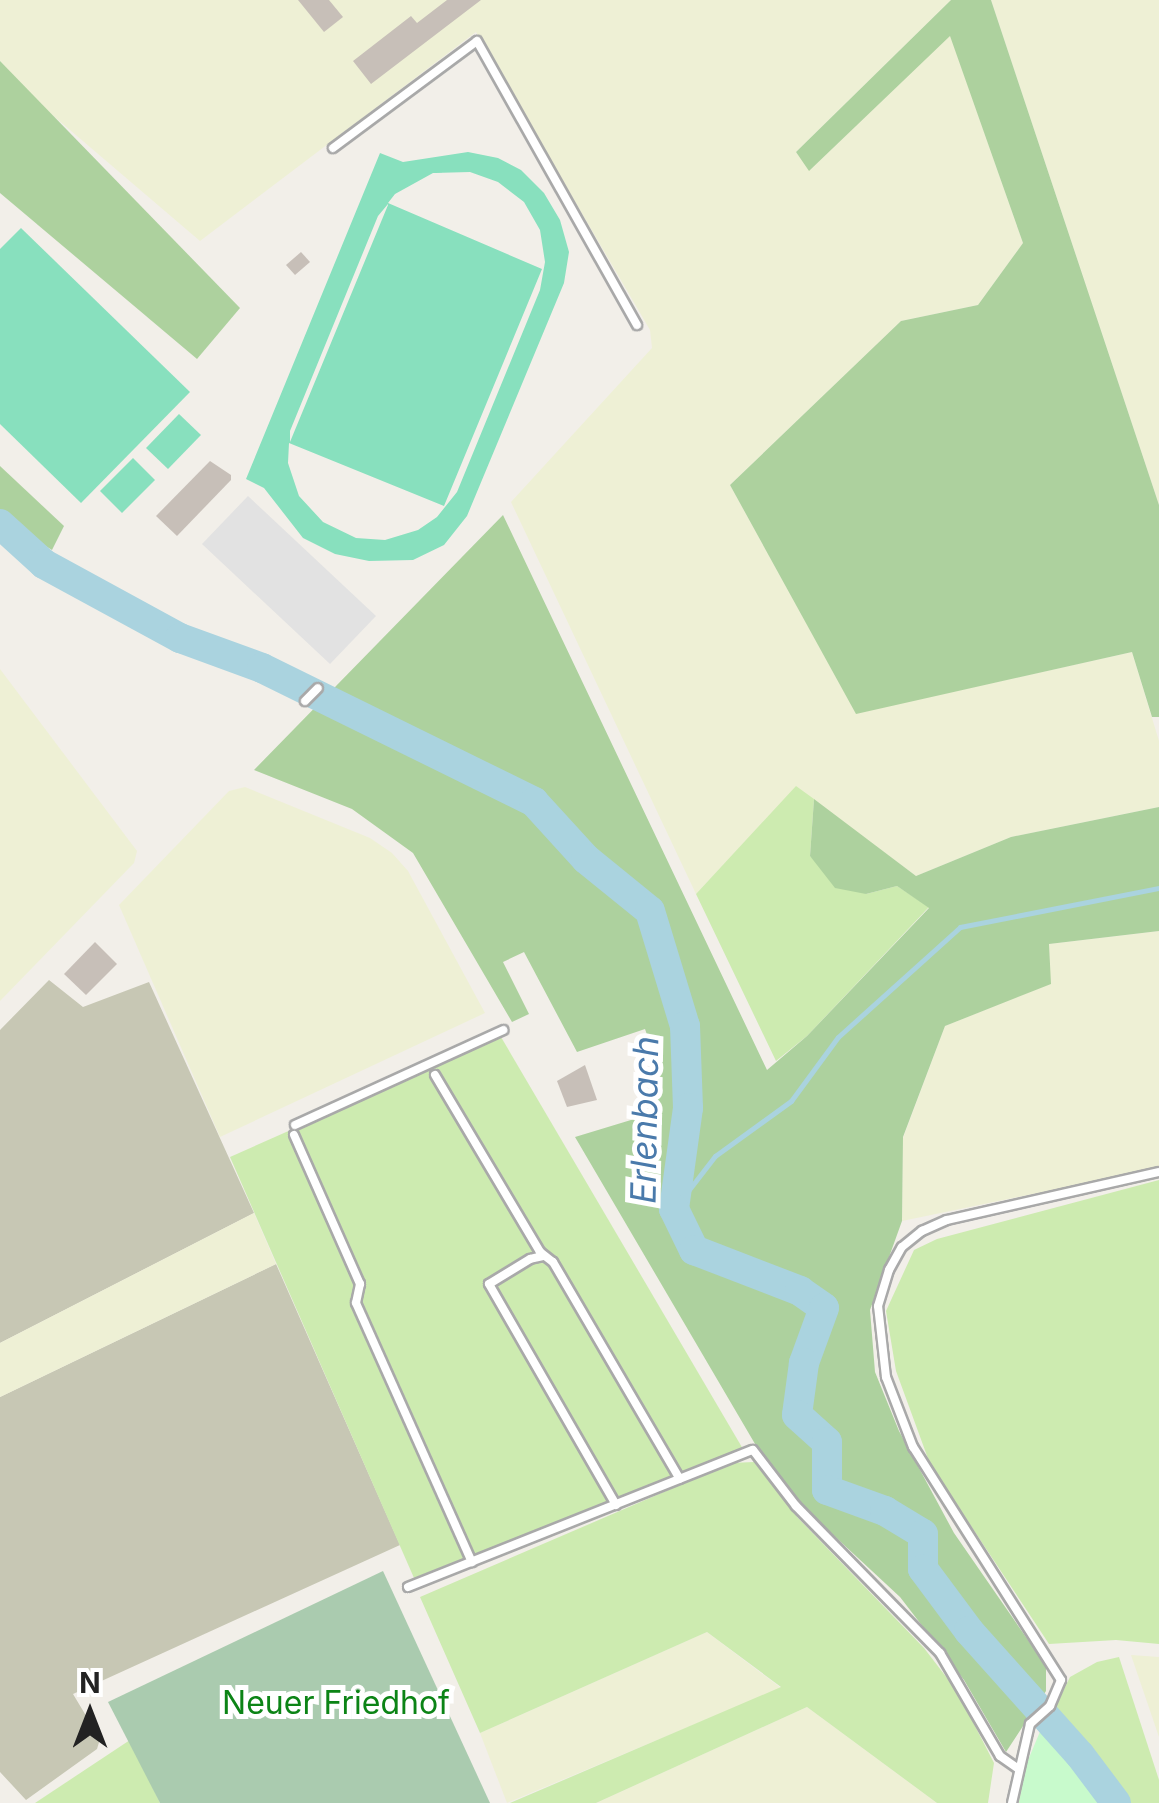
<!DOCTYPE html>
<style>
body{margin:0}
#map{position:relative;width:1159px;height:1803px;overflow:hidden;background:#f2efe9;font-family:Inter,sans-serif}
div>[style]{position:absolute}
.construction>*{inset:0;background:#c7c7b4}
.farmland>*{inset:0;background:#eef0d5}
.grass>*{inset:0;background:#cdebb0}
.forest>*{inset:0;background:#add19e}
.cemetery>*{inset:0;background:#aacbaf}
.park>*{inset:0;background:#c8facc}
.pitch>*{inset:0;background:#88e0be}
.parking>*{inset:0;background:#e2e2e2}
.stream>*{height:5px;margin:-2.5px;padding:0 2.5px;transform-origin:2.5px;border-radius:2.5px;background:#aad3df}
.river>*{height:30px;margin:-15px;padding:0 15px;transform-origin:15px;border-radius:15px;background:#aad3df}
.building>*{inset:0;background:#c7bfb8}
.roads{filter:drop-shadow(2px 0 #a9a9a9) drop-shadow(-2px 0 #a9a9a9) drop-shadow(0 2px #a9a9a9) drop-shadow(0 -2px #a9a9a9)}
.lane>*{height:8px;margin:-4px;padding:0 4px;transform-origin:4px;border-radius:4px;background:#fff}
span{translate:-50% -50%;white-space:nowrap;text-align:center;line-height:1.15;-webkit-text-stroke:10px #fff;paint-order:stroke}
.park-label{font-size:32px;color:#0c8416}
.water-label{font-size:35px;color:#4a7aab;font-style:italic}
.north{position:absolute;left:40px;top:1663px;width:100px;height:100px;-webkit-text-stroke:8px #fff;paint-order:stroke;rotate:0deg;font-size:28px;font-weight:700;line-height:40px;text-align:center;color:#222}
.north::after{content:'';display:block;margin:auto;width:35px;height:45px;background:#222;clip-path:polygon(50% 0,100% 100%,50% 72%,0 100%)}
</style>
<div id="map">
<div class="construction">
<i style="clip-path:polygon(49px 980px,83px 1007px,149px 982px,254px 1213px,0 1343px,0 1030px)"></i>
<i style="clip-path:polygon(276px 1264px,400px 1545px,73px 1694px,100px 1739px,97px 1749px,26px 1800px,0 1772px,0 1397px)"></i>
</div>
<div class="farmland">
<i style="clip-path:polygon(0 0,951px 0,796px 152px,810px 170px,950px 35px,1023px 243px,978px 305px,901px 321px,730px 485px,856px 713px,1132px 652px,1159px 741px,1159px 807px,1011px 837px,916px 876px,796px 787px,696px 894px,511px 502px,652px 348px,650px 330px,476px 32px,200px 241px,29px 95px,0 61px)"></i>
<i style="clip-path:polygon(991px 0,1159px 0,1159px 505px)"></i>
<i style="clip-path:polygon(0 669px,137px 851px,134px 863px,0 1001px)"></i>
<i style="clip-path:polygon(245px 787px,370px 838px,392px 853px,408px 871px,485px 1013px,220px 1137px,119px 905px,229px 791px)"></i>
<i style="clip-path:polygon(1159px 931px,1159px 1168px,902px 1221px,903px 1138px,945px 1026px,1050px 984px,1049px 944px)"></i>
<i style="clip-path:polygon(254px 1213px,276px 1264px,0 1397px,0 1343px)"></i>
<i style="clip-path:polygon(707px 1632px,781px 1688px,507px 1803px,480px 1733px)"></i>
<i style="clip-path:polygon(1131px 1655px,1159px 1657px,1159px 1737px)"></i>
<i style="clip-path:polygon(807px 1707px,937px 1803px,596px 1803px)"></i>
</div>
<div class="grass">
<i style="clip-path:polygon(796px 786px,814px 799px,810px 856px,866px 894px,897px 886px,929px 907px,807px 1036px,776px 1061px,696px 894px)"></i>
<i style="clip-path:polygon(501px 1037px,743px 1449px,414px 1578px,230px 1157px)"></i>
<i style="clip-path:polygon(1159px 1180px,1159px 1644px,1116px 1640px,1049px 1644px,930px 1464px,896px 1371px,886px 1311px,914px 1250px,937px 1239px)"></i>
<i style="clip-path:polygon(754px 1462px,798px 1518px,924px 1648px,957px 1691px,994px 1763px,988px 1803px,937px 1803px,807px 1707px,596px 1803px,510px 1803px,781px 1687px,707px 1632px,480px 1733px,420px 1597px,731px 1463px)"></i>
<i style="clip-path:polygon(1119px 1657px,1159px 1780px,1159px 1803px,1019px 1803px,1026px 1765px,1070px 1677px,1097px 1662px)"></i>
<i style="clip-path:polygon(130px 1740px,160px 1803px,35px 1803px)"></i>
</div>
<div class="forest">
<i style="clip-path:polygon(951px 0,991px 0,1159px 505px,1159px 717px,1152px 717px,1132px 652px,856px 714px,730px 485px,901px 321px,978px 305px,1023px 243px,950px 36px,809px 171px,796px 152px)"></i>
<i style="clip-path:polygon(0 61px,240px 308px,197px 359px,0 193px)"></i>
<i style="clip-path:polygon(0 466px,64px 526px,52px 550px,0 518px)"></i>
<i style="clip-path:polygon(503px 515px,767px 1070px,807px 1036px,929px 908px,897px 886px,866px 894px,835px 888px,810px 856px,814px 799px,916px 876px,1011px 837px,1159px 807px,1159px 931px,1049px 944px,1051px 984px,945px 1026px,903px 1137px,902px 1221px,870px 1310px,875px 1372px,899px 1431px,954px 1533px,1046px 1666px,1046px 1691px,1006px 1752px,964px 1680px,900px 1597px,801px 1505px,758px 1449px,575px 1137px,654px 1113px,654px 1055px,645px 1029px,577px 1052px,524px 952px,503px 962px,529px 1014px,512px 1022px,413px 853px,352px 809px,254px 770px)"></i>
</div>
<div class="cemetery">
<i style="clip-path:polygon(383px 1571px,490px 1803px,160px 1803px,108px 1702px)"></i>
</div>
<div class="park">
<i style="clip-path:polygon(1044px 1722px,1107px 1803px,1019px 1803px,1026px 1765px)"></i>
</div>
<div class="pitch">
<i style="clip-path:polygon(evenodd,468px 152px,498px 158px,521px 170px,544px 193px,560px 220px,569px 252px,564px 283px,467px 516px,444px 545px,413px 560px,369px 561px,335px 554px,303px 538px,264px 488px,246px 479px,380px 153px,403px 162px,468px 152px,470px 172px,498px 182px,524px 202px,540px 230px,545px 262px,540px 290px,457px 492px,437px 517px,418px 530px,385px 540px,356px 538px,323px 522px,299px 496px,288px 463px,289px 443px,444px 506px,542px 269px,388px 203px,395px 194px,433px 173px,470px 172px,468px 152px,388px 204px,388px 205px,290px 442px,290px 431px,378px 216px,388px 204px)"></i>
<i style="clip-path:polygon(21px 228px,190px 392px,81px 503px,0 424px,0 249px)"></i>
<i style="clip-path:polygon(179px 414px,201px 435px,168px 469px,146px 448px)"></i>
<i style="clip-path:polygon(133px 458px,155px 480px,122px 513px,100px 491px)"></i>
</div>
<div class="parking">
<i style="clip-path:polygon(248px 496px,376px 616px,330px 664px,202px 544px)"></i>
</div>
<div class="stream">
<i style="left:674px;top:1209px;width:67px;rotate:-52.3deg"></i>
<i style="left:715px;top:1156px;width:94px;rotate:-35.9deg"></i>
<i style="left:791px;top:1101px;width:79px;rotate:-53.7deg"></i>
<i style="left:838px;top:1037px;width:164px;rotate:-42deg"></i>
<i style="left:960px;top:927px;width:203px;rotate:-11.1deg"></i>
</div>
<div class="river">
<i style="left:0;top:524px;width:59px;rotate:42.3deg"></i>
<i style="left:44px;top:564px;width:155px;rotate:28.6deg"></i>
<i style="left:180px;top:638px;width:87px;rotate:20.1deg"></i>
<i style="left:262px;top:668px;width:303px;rotate:26.2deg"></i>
<i style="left:534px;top:802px;width:77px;rotate:47.6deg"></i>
<i style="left:586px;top:859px;width:82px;rotate:39.1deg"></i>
<i style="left:650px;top:911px;width:120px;rotate:73.1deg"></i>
<i style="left:685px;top:1026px;width:82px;rotate:87.9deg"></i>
<i style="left:688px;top:1108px;width:102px;rotate:97.9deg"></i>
<i style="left:674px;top:1209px;width:46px;rotate:64deg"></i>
<i style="left:694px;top:1250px;width:114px;rotate:21.1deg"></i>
<i style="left:800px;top:1291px;width:29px;rotate:35deg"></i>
<i style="left:824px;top:1308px;width:59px;rotate:110deg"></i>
<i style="left:804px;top:1363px;width:52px;rotate:97.7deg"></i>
<i style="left:797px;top:1415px;width:40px;rotate:42deg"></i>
<i style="left:827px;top:1442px;width:48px;rotate:90deg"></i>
<i style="left:827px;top:1490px;width:62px;rotate:19.9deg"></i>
<i style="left:885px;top:1511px;width:44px;rotate:31.2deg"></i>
<i style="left:923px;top:1534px;width:35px;rotate:90deg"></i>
<i style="left:923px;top:1569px;width:77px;rotate:53.4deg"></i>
<i style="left:969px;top:1631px;width:166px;rotate:48.2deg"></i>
<i style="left:1080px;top:1755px;width:60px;rotate:53.1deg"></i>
</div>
<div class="building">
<i style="clip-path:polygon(298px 0,329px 0,343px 17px,324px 32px)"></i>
<i style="clip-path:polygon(447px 0,481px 0,371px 84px,353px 61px,411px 16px,417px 23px)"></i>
<i style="clip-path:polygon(301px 252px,310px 262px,295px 275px,286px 265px)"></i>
<i style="clip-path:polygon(210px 461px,231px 475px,231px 480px,177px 536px,156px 516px)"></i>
<i style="clip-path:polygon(95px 942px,117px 964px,86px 995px,64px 974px)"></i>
<i style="clip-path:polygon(585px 1065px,597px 1100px,567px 1107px,557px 1081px)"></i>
</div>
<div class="roads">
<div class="lane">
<i style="left:333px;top:148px;width:179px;rotate:-36.6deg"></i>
<i style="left:477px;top:41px;width:326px;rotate:60.6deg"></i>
<i style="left:305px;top:701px;width:18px;rotate:-45deg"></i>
<i style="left:435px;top:1075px;width:206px;rotate:59.3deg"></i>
<i style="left:540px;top:1252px;width:16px;rotate:38deg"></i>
<i style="left:553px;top:1262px;width:251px;rotate:59.7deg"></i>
<i style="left:295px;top:1125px;width:229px;rotate:-24.5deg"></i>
<i style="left:294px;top:1135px;width:163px;rotate:66.1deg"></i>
<i style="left:360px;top:1284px;width:19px;rotate:102deg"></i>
<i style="left:356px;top:1303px;width:284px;rotate:65.9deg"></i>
<i style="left:543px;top:1256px;width:13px;rotate:167deg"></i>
<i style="left:530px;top:1259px;width:48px;rotate:148.6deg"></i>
<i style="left:489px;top:1284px;width:255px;rotate:60.1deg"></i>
<i style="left:408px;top:1587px;width:371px;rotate:-21.7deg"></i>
<i style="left:753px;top:1450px;width:71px;rotate:52.5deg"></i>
<i style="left:796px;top:1506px;width:206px;rotate:45.6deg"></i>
<i style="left:940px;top:1653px;width:119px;rotate:59.8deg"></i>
<i style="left:1000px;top:1756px;width:21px;rotate:35deg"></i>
<i style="left:1012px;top:1803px;width:81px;rotate:-77.2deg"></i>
<i style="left:1030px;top:1724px;width:27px;rotate:-42deg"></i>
<i style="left:1050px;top:1706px;width:28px;rotate:-67deg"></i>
<i style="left:1061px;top:1680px;width:276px;rotate:-122.4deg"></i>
<i style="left:913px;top:1447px;width:75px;rotate:-111.1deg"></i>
<i style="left:886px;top:1377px;width:71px;rotate:-96.4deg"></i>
<i style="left:878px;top:1306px;width:38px;rotate:-73deg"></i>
<i style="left:889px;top:1270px;width:26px;rotate:-61deg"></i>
<i style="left:902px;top:1247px;width:26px;rotate:-39deg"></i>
<i style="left:922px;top:1231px;width:27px;rotate:-24deg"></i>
<i style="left:947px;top:1220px;width:217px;rotate:-12.8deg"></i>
</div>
</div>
<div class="park-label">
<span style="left:336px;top:1703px">Neuer Friedhof</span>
</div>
<div class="water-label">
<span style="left:644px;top:1120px;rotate:-89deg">Erlenbach</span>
</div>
<div class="north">N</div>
</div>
